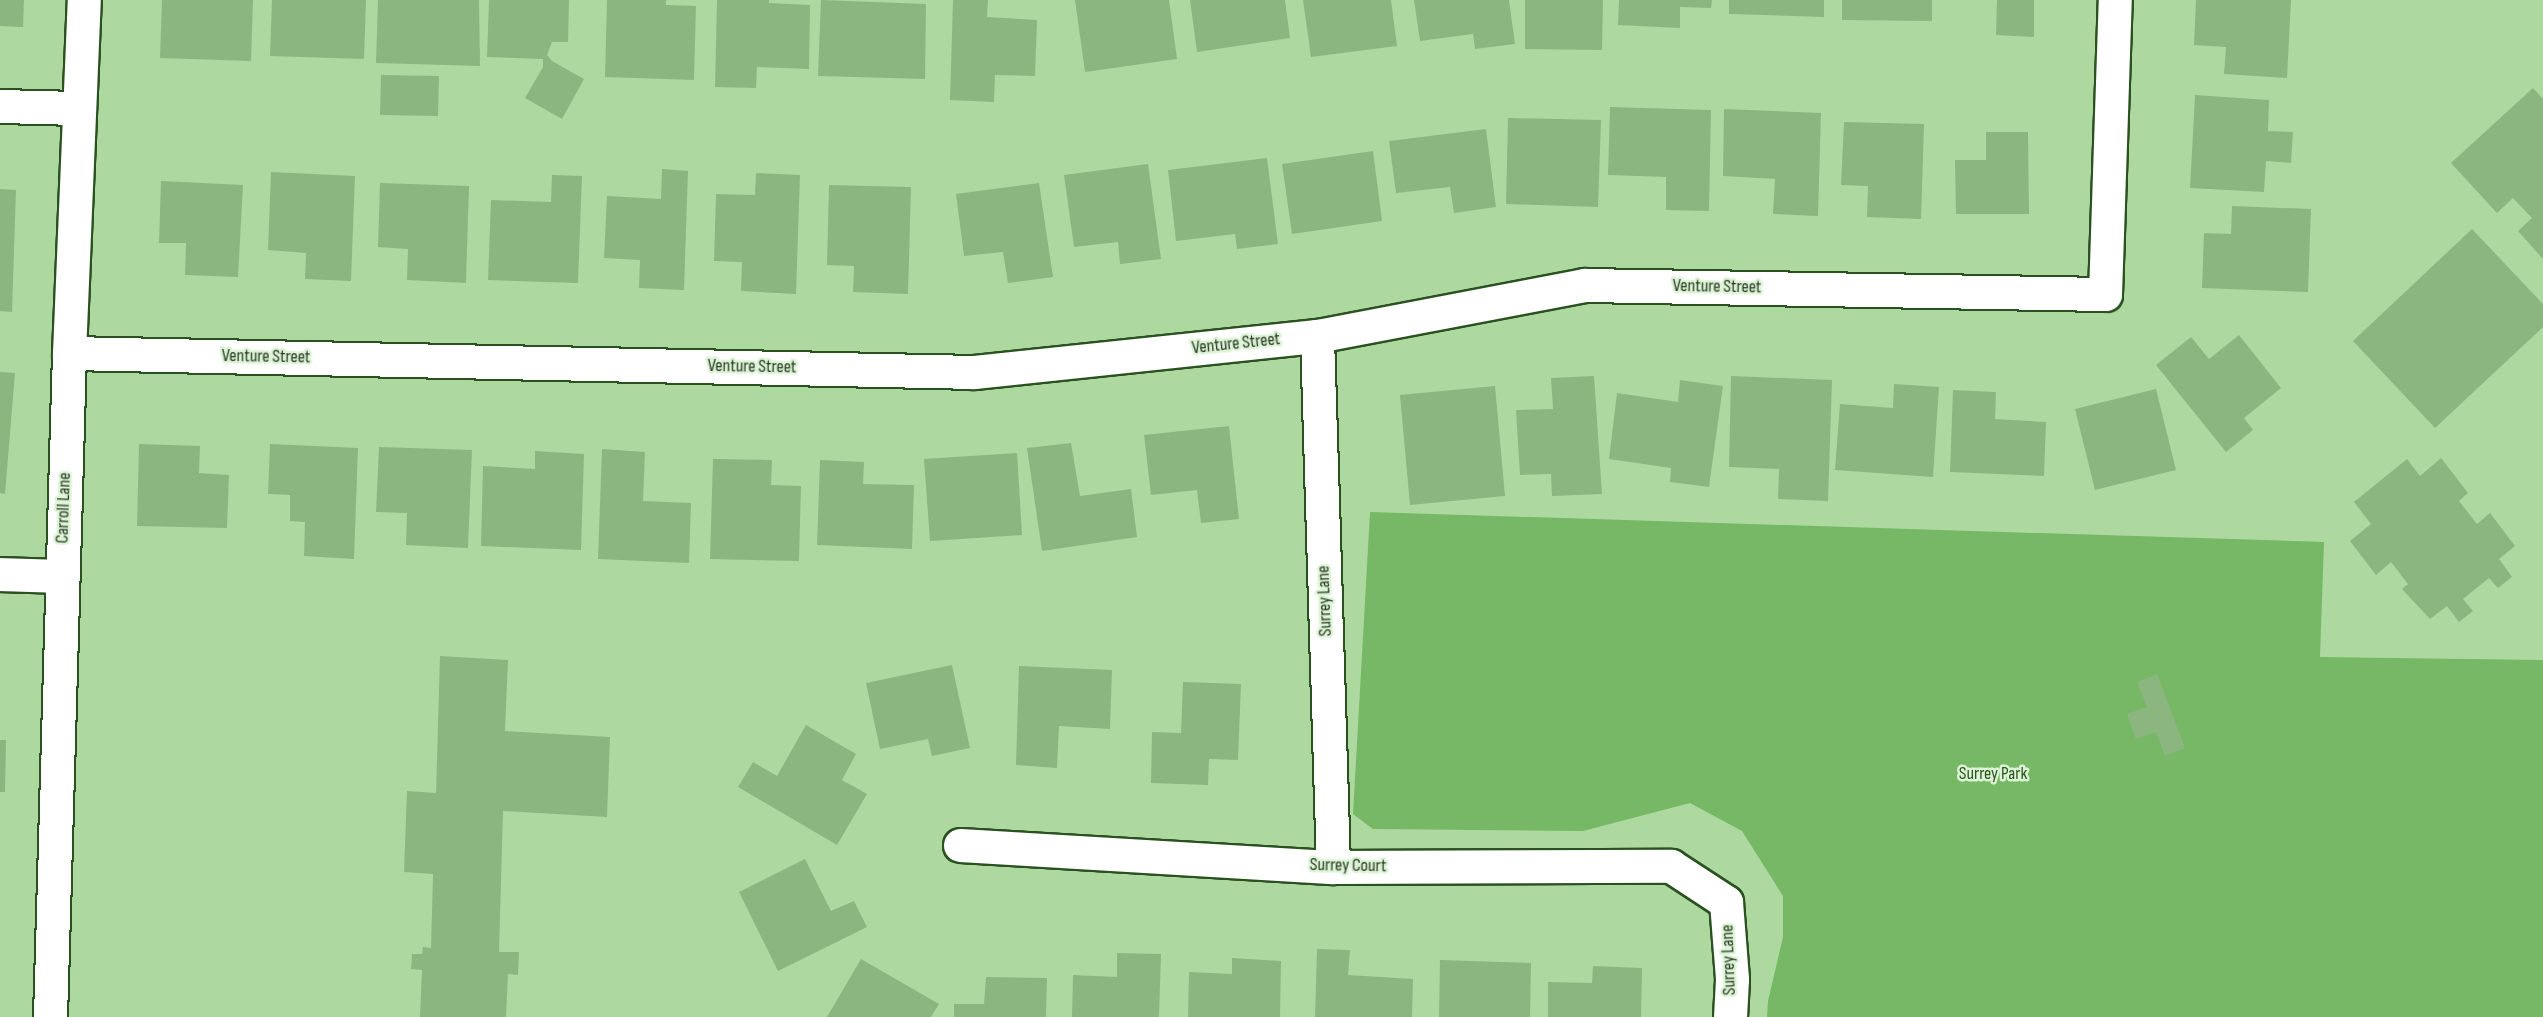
<!DOCTYPE html>
<style>
body{margin:0}
#map{position:relative;width:2543px;height:1017px;overflow:hidden;background:#add9a1;font-family:"Sofia Sans Condensed",sans-serif}
div>[style]{position:absolute}
.green>*{inset:0;background:#76b865}
.building>*{inset:0;background:#8bb680}
.roads{filter:drop-shadow(2px 0 #2a5120) drop-shadow(-2px 0 #2a5120) drop-shadow(0 2px #2a5120) drop-shadow(0 -2px #2a5120)}
.minor>*{height:33px;margin:-16.5px;padding:0 16.5px;transform-origin:16.5px;border-radius:16.5px;background:#fff}
.tertiary>*{height:33px;margin:-16.5px;padding:0 16.5px;transform-origin:16.5px;border-radius:16.5px;background:#fff}
span{translate:-50% -50%;white-space:nowrap;text-align:center;line-height:1.15;-webkit-text-stroke:5px #dcf3d6;paint-order:stroke}
.street-label{font-size:18px;color:#283923}
.park-label{font-size:18px;color:#28531b}
</style>
<div id="map">
<div class="green">
<i style="clip-path:polygon(1370px 512px,2324px 542px,2320px 657px,2543px 660px,2543px 1017px,1767px 1017px,1768px 1001px,1783px 937px,1783px 896px,1742px 831px,1690px 803px,1583px 831px,1373px 829px,1353px 814px)"></i>
</div>
<div class="building">
<i style="clip-path:polygon(0 0,24px 0,23px 27px,0 26px)"></i>
<i style="clip-path:polygon(162px 0,253px 0,251px 61px,160px 58px)"></i>
<i style="clip-path:polygon(272px 0,366px 0,364px 59px,270px 56px)"></i>
<i style="clip-path:polygon(378px 0,479px 0,480px 66px,376px 63px)"></i>
<i style="clip-path:polygon(489px 0,569px 0,568px 42px,552px 42px,547px 55px,552px 61px,584px 79px,562px 119px,525px 98px,543px 67px,543px 59px,487px 57px)"></i>
<i style="clip-path:polygon(607px 0,666px 0,666px 5px,696px 6px,694px 80px,605px 77px)"></i>
<i style="clip-path:polygon(717px 0,769px 0,769px 3px,810px 5px,809px 69px,757px 67px,756px 88px,715px 87px)"></i>
<i style="clip-path:polygon(821px 0,926px 4px,925px 79px,818px 76px)"></i>
<i style="clip-path:polygon(953px 0,988px 0,987px 17px,1037px 20px,1035px 76px,995px 75px,994px 102px,950px 100px)"></i>
<i style="clip-path:polygon(1075px 0,1169px 0,1177px 59px,1085px 72px)"></i>
<i style="clip-path:polygon(1190px 0,1285px 0,1290px 38px,1197px 52px)"></i>
<i style="clip-path:polygon(1303px 0,1391px 0,1397px 46px,1311px 57px)"></i>
<i style="clip-path:polygon(1414px 0,1509px 0,1515px 44px,1475px 49px,1473px 34px,1420px 41px)"></i>
<i style="clip-path:polygon(1525px 0,1603px 0,1602px 50px,1525px 49px)"></i>
<i style="clip-path:polygon(1619px 0,1712px 0,1711px 8px,1680px 7px,1680px 28px,1618px 25px)"></i>
<i style="clip-path:polygon(1729px 0,1824px 0,1824px 17px,1729px 14px)"></i>
<i style="clip-path:polygon(1842px 0,1932px 0,1932px 21px,1842px 20px)"></i>
<i style="clip-path:polygon(1997px 0,2034px 0,2034px 37px,1996px 35px)"></i>
<i style="clip-path:polygon(2196px 0,2291px 0,2287px 78px,2224px 74px,2226px 47px,2194px 45px)"></i>
<i style="clip-path:polygon(381px 75px,439px 76px,438px 116px,380px 115px)"></i>
<i style="clip-path:polygon(2533px 88px,2543px 99px,2543px 259px,2518px 231px,2532px 218px,2513px 198px,2497px 213px,2451px 163px)"></i>
<i style="clip-path:polygon(2195px 95px,2269px 100px,2268px 131px,2293px 132px,2291px 163px,2266px 161px,2264px 192px,2190px 188px)"></i>
<i style="clip-path:polygon(1610px 107px,1711px 110px,1709px 211px,1666px 210px,1666px 177px,1608px 175px)"></i>
<i style="clip-path:polygon(1724px 109px,1821px 113px,1818px 216px,1773px 214px,1775px 179px,1723px 176px)"></i>
<i style="clip-path:polygon(1508px 118px,1601px 120px,1598px 207px,1506px 204px)"></i>
<i style="clip-path:polygon(1844px 122px,1924px 124px,1921px 219px,1867px 217px,1868px 186px,1841px 185px)"></i>
<i style="clip-path:polygon(1486px 129px,1496px 207px,1454px 213px,1450px 187px,1396px 193px,1389px 141px)"></i>
<i style="clip-path:polygon(1986px 132px,2028px 132px,2029px 214px,1956px 214px,1955px 160px,1986px 160px)"></i>
<i style="clip-path:polygon(1373px 151px,1382px 221px,1292px 234px,1282px 164px)"></i>
<i style="clip-path:polygon(1267px 158px,1278px 244px,1237px 249px,1235px 234px,1176px 241px,1168px 170px)"></i>
<i style="clip-path:polygon(1148px 164px,1161px 259px,1120px 264px,1118px 242px,1074px 247px,1064px 175px)"></i>
<i style="clip-path:polygon(662px 169px,688px 171px,684px 290px,639px 288px,640px 260px,604px 258px,607px 196px,661px 199px)"></i>
<i style="clip-path:polygon(271px 172px,355px 176px,351px 281px,305px 279px,306px 253px,268px 250px)"></i>
<i style="clip-path:polygon(756px 173px,800px 175px,796px 294px,741px 291px,742px 262px,714px 261px,716px 194px,755px 195px)"></i>
<i style="clip-path:polygon(552px 175px,582px 176px,578px 283px,488px 280px,491px 200px,551px 202px)"></i>
<i style="clip-path:polygon(161px 181px,243px 185px,238px 277px,185px 275px,186px 243px,159px 243px)"></i>
<i style="clip-path:polygon(380px 183px,469px 186px,466px 283px,407px 280px,408px 249px,378px 247px)"></i>
<i style="clip-path:polygon(1039px 183px,1053px 277px,1008px 283px,1003px 252px,964px 256px,956px 194px)"></i>
<i style="clip-path:polygon(829px 185px,911px 187px,908px 294px,853px 292px,854px 266px,827px 265px)"></i>
<i style="clip-path:polygon(0 189px,16px 190px,12px 312px,0 311px)"></i>
<i style="clip-path:polygon(2232px 206px,2311px 209px,2308px 292px,2202px 288px,2204px 233px,2231px 234px)"></i>
<i style="clip-path:polygon(2472px 229px,2543px 304px,2543px 327px,2435px 428px,2353px 341px)"></i>
<i style="clip-path:polygon(2239px 335px,2281px 388px,2244px 418px,2253px 430px,2226px 452px,2156px 365px,2191px 337px,2209px 359px)"></i>
<i style="clip-path:polygon(0 372px,15px 373px,5px 494px,0 493px)"></i>
<i style="clip-path:polygon(1594px 376px,1602px 494px,1552px 496px,1551px 474px,1520px 475px,1516px 410px,1553px 409px,1551px 378px)"></i>
<i style="clip-path:polygon(1731px 376px,1832px 380px,1828px 501px,1778px 499px,1779px 469px,1729px 467px)"></i>
<i style="clip-path:polygon(1680px 380px,1723px 386px,1709px 487px,1670px 482px,1671px 468px,1609px 459px,1617px 393px,1678px 402px)"></i>
<i style="clip-path:polygon(1894px 384px,1939px 387px,1933px 477px,1835px 470px,1840px 404px,1893px 408px)"></i>
<i style="clip-path:polygon(1495px 386px,1505px 496px,1410px 505px,1400px 395px)"></i>
<i style="clip-path:polygon(2156px 389px,2176px 470px,2095px 490px,2075px 409px)"></i>
<i style="clip-path:polygon(1953px 390px,1996px 392px,1995px 419px,2046px 422px,2044px 476px,1950px 472px)"></i>
<i style="clip-path:polygon(1229px 426px,1239px 519px,1201px 523px,1197px 490px,1151px 495px,1144px 435px)"></i>
<i style="clip-path:polygon(1071px 443px,1080px 496px,1131px 489px,1137px 537px,1042px 551px,1027px 448px)"></i>
<i style="clip-path:polygon(139px 444px,200px 446px,199px 473px,229px 475px,227px 528px,137px 526px)"></i>
<i style="clip-path:polygon(270px 444px,358px 448px,354px 559px,304px 556px,305px 522px,290px 521px,290px 495px,268px 494px)"></i>
<i style="clip-path:polygon(379px 447px,472px 450px,468px 548px,406px 545px,407px 513px,376px 512px)"></i>
<i style="clip-path:polygon(602px 449px,645px 452px,643px 501px,691px 503px,689px 563px,598px 559px)"></i>
<i style="clip-path:polygon(535px 451px,584px 454px,581px 550px,481px 546px,483px 466px,535px 469px)"></i>
<i style="clip-path:polygon(1017px 453px,1022px 535px,930px 541px,924px 459px)"></i>
<i style="clip-path:polygon(2441px 458px,2468px 493px,2459px 501px,2477px 524px,2490px 513px,2515px 546px,2499px 559px,2512px 577px,2498px 588px,2489px 578px,2463px 599px,2473px 611px,2459px 622px,2447px 606px,2430px 619px,2402px 589px,2408px 584px,2391px 562px,2376px 575px,2350px 541px,2371px 524px,2354px 502px,2407px 459px,2420px 476px)"></i>
<i style="clip-path:polygon(713px 459px,772px 460px,771px 485px,801px 486px,799px 561px,710px 559px)"></i>
<i style="clip-path:polygon(820px 460px,864px 462px,863px 484px,914px 485px,912px 549px,817px 545px)"></i>
<i style="clip-path:polygon(440px 656px,508px 660px,505px 731px,610px 737px,607px 817px,503px 811px,499px 952px,519px 952px,518px 975px,508px 974px,506px 1017px,420px 1017px,422px 970px,411px 969px,412px 954px,422px 954px,423px 947px,431px 948px,433px 874px,404px 872px,407px 791px,436px 793px)"></i>
<i style="clip-path:polygon(952px 665px,970px 748px,932px 756px,928px 739px,880px 749px,866px 683px)"></i>
<i style="clip-path:polygon(1019px 666px,1112px 670px,1110px 729px,1059px 726px,1057px 768px,1016px 765px)"></i>
<i style="clip-path:polygon(2157px 674px,2185px 748px,2165px 756px,2156px 732px,2136px 739px,2127px 714px,2147px 707px,2137px 682px)"></i>
<i style="clip-path:polygon(1183px 682px,1241px 684px,1238px 760px,1209px 759px,1208px 785px,1151px 783px,1152px 732px,1181px 733px)"></i>
<i style="clip-path:polygon(806px 725px,856px 754px,842px 780px,867px 794px,837px 845px,738px 787px,753px 762px,777px 776px)"></i>
<i style="clip-path:polygon(0 740px,6px 740px,5px 792px,0 792px)"></i>
<i style="clip-path:polygon(805px 859px,831px 911px,854px 901px,867px 927px,778px 971px,739px 892px)"></i>
<i style="clip-path:polygon(1317px 949px,1350px 950px,1348px 975px,1413px 979px,1412px 1017px,1315px 1017px)"></i>
<i style="clip-path:polygon(1117px 953px,1161px 954px,1159px 1017px,1072px 1017px,1073px 975px,1117px 977px)"></i>
<i style="clip-path:polygon(1232px 958px,1281px 961px,1280px 1017px,1188px 1017px,1189px 972px,1232px 974px)"></i>
<i style="clip-path:polygon(861px 959px,939px 1004px,931px 1017px,827px 1017px)"></i>
<i style="clip-path:polygon(1440px 960px,1531px 963px,1530px 1017px,1439px 1017px)"></i>
<i style="clip-path:polygon(1593px 966px,1642px 968px,1641px 1017px,1548px 1017px,1548px 982px,1592px 983px)"></i>
<i style="clip-path:polygon(986px 977px,1047px 978px,1046px 1017px,954px 1017px,954px 1004px,984px 1004px)"></i>
</div>
<div class="roads">
<div class="minor">
<i style="left:0;top:106px;width:79px;rotate:1.5deg"></i>
<i style="left:1317px;top:336px;width:531px;rotate:88.27deg"></i>
<i style="left:69px;top:353px;width:905px;rotate:1.2deg"></i>
<i style="left:974px;top:372px;width:345px;rotate:-6deg"></i>
<i style="left:1317px;top:336px;width:272px;rotate:-10.8deg"></i>
<i style="left:1584px;top:285px;width:521px;rotate:0.99deg"></i>
<i style="left:2105px;top:294px;width:294px;rotate:-88.1deg"></i>
<i style="left:0;top:574px;width:62px;rotate:1.8deg"></i>
<i style="left:960px;top:845px;width:374px;rotate:3.4deg"></i>
<i style="left:1333px;top:867px;width:338px;rotate:-0.2deg"></i>
<i style="left:1671px;top:866px;width:66px;rotate:33.2deg"></i>
<i style="left:1726px;top:902px;width:77px;rotate:85.5deg"></i>
<i style="left:1732px;top:979px;width:38px;rotate:93deg"></i>
</div>
<div class="tertiary">
<i style="left:50px;top:1017px;width:664px;rotate:-88.36deg"></i>
<i style="left:69px;top:353px;width:353px;rotate:-87.6deg"></i>
</div>
</div>
<div class="street-label">
<span style="left:1717px;top:287px;rotate:1deg">Venture Street</span>
<span style="left:1236px;top:344px;rotate:-6deg">Venture Street</span>
<span style="left:266px;top:357px;rotate:1deg">Venture Street</span>
<span style="left:752px;top:367px;rotate:1deg">Venture Street</span>
<span style="left:64px;top:508px;rotate:-88deg">Carroll Lane</span>
<span style="left:1325px;top:601px;rotate:-92deg">Surrey Lane</span>
<span style="left:1348px;top:866px;rotate:1deg">Surrey Court</span>
<span style="left:1729px;top:960px;rotate:-92deg">Surrey Lane</span>
</div>
<div class="park-label">
<span style="left:1993px;top:774px">Surrey Park</span>
</div>
</div>
